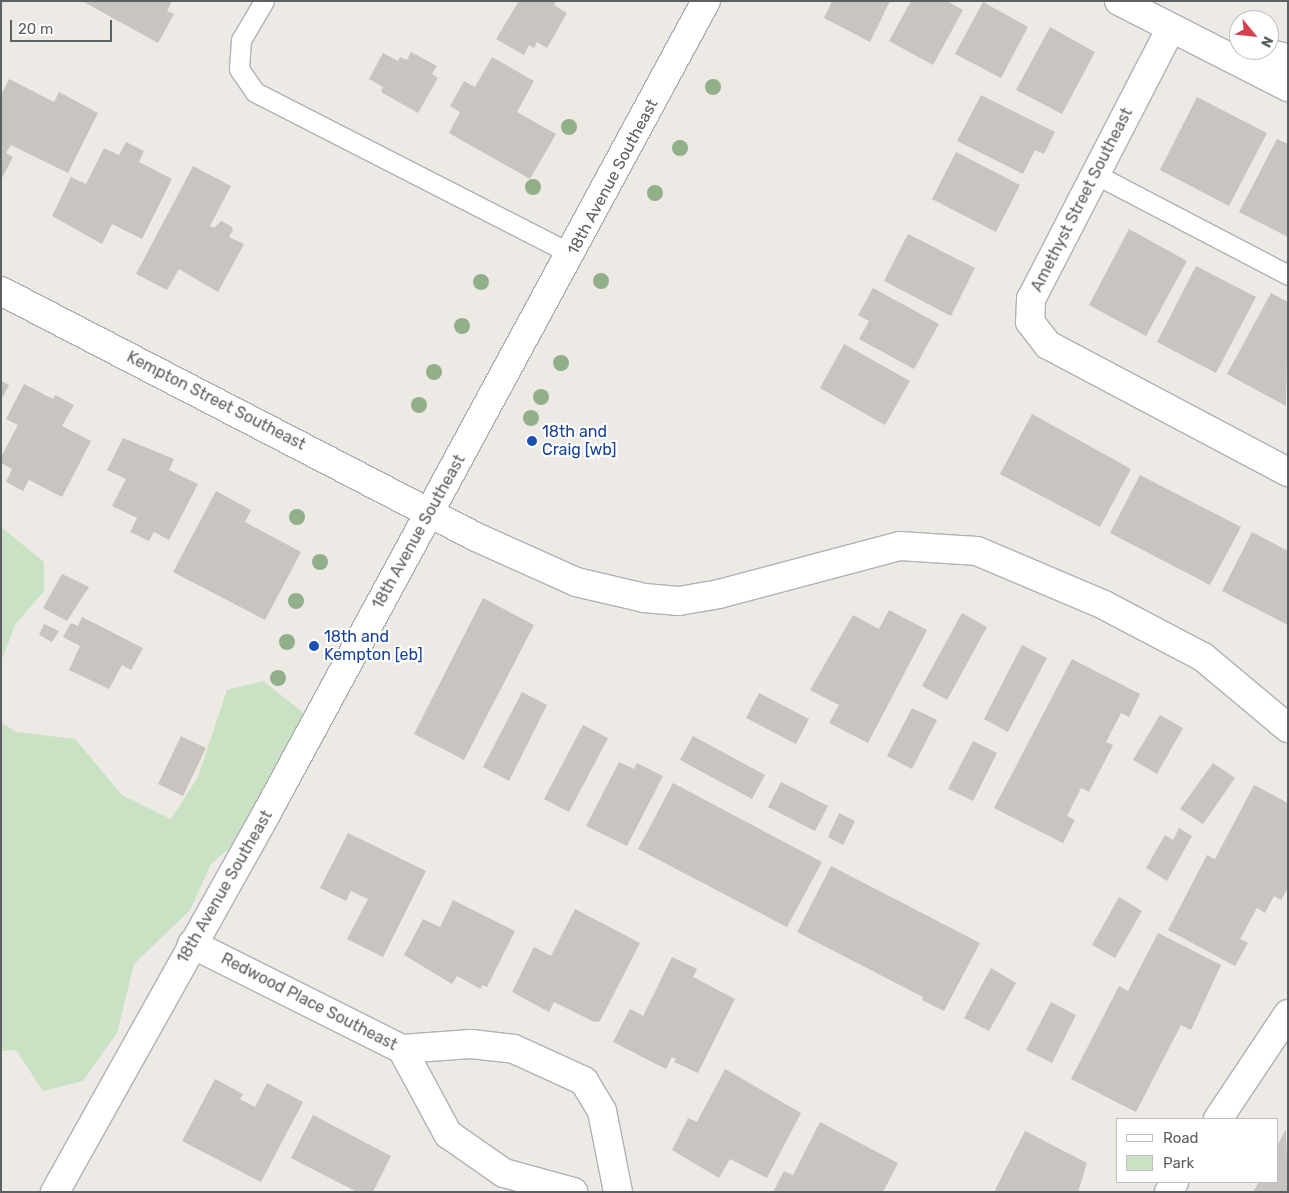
<!DOCTYPE html>
<style>
body{margin:0}
#map{position:relative;width:1289px;height:1193px;overflow:hidden;background:#ede9e4;font-family:Rubik,sans-serif}
div>[style]{position:absolute}
.green>*{inset:0;background:#c8e2c3}
.building>*{inset:0;background:#c8c4c0}
.roads{filter:drop-shadow(1px 0 #afb2b5) drop-shadow(-1px 0 #afb2b5) drop-shadow(0 1px #afb2b5) drop-shadow(0 -1px #afb2b5)}
.lane>*{height:19px;margin:-9.5px;padding:0 9.5px;transform-origin:9.5px;border-radius:9.5px;background:#fff}
.street>*{height:28px;margin:-14px;padding:0 14px;transform-origin:14px;border-radius:14px;background:#fff}
.secondary>*{height:28px;margin:-14px;padding:0 14px;transform-origin:14px;border-radius:14px;background:#fff}
.trees>*{width:16px;height:16px;margin:-8px;border-radius:50%;background:#91af89}
.dots>*{width:14px;height:14px;translate:-50% -50%;box-sizing:border-box;border:2px solid #fff;border-radius:50%}
span{translate:-50% -50%;white-space:nowrap;text-align:center;line-height:1.15;-webkit-text-stroke:4.5px #fff;paint-order:stroke}
.street-label{font-size:16px;color:#5c6063}
.transit-label{font-size:16px;color:#164399}
.left{translate:0 -50%;text-align:left}
.frame{position:absolute;inset:0;border:2px solid #5c6063;pointer-events:none}
.legend{position:absolute;left:1116px;top:1118px;width:162px;height:65px;box-sizing:border-box;background:#fff;border:1px solid #bebfc1;margin:0;padding:6px 9px;list-style:none;font-size:15px;color:#5c6063}
.legend li{display:flex;align-items:center;gap:10px;height:25px}
.legend b{width:25px;border:1px solid #bebfc1}
.north{position:absolute;left:1229px;top:10px;width:50px;height:50px;box-sizing:border-box;background:#fff;border:1px solid #bebfc1;border-radius:50%;rotate:118deg;font-size:14px;font-weight:700;line-height:20px;text-align:center;color:#5c6063}
.north::after{content:'';display:block;margin:auto;width:18px;height:22px;background:#d6414f;clip-path:polygon(50% 0,100% 100%,50% 72%,0 100%)}
.scale{position:absolute;left:10px;top:20px;width:102px;height:22px;box-sizing:border-box;border:2px solid #5c6063;border-top:0;padding-left:6px;font-size:15px;line-height:18px;white-space:nowrap;color:#5c6063;-webkit-text-stroke:4px #fff;paint-order:stroke}
</style>
<div id="map">
<div class="green">
<i style="clip-path:polygon(1px 527px,44px 562px,44px 591px,15px 625px,1px 662px)"></i>
<i style="clip-path:polygon(263px 681px,315px 722px,264px 818px,211px 864px,190px 910px,134px 964px,117px 1033px,83px 1081px,43px 1091px,16px 1050px,1px 1051px,1px 722px,16px 732px,75px 739px,122px 795px,171px 819px,198px 777px,227px 690px)"></i>
</div>
<div class="building">
<i style="clip-path:polygon(82px 1px,172px 1px,167px 11px,174px 14px,158px 43px)"></i>
<i style="clip-path:polygon(519px 1px,556px 1px,554px 5px,567px 13px,547px 48px,537px 42px,534px 48px,529px 45px,524px 55px,496px 39px)"></i>
<i style="clip-path:polygon(832px 1px,890px 1px,870px 42px,824px 18px)"></i>
<i style="clip-path:polygon(911px 1px,947px 1px,963px 10px,933px 65px,889px 41px)"></i>
<i style="clip-path:polygon(983px 2px,1028px 27px,1001px 78px,955px 54px)"></i>
<i style="clip-path:polygon(1050px 27px,1095px 52px,1062px 114px,1016px 90px)"></i>
<i style="clip-path:polygon(411px 52px,437px 66px,432px 74px,438px 78px,418px 113px,381px 92px,383px 87px,369px 79px,383px 53px,398px 61px,400px 57px,407px 60px)"></i>
<i style="clip-path:polygon(492px 57px,534px 81px,517px 112px,556px 134px,530px 179px,449px 133px,460px 112px,450px 106px,464px 81px,475px 87px)"></i>
<i style="clip-path:polygon(9px 79px,54px 102px,59px 92px,98px 113px,68px 173px,11px 145px,6px 153px,13px 157px,1px 180px,1px 95px)"></i>
<i style="clip-path:polygon(981px 95px,1055px 132px,1044px 154px,1035px 150px,1023px 174px,957px 141px)"></i>
<i style="clip-path:polygon(1197px 97px,1267px 133px,1229px 206px,1160px 170px)"></i>
<i style="clip-path:polygon(1277px 139px,1288px 144px,1288px 237px,1239px 212px)"></i>
<i style="clip-path:polygon(126px 142px,144px 151px,139px 162px,172px 179px,142px 239px,112px 224px,102px 244px,52px 216px,71px 177px,86px 184px,104px 148px,119px 155px)"></i>
<i style="clip-path:polygon(956px 152px,1020px 185px,996px 232px,932px 199px)"></i>
<i style="clip-path:polygon(193px 166px,231px 186px,210px 226px,214px 228px,221px 221px,231px 226px,233px 230px,229px 237px,244px 244px,218px 292px,179px 269px,167px 290px,136px 274px)"></i>
<i style="clip-path:polygon(1129px 229px,1187px 261px,1146px 336px,1089px 305px)"></i>
<i style="clip-path:polygon(908px 234px,975px 268px,951px 316px,884px 281px)"></i>
<i style="clip-path:polygon(1196px 266px,1256px 297px,1216px 373px,1157px 342px)"></i>
<i style="clip-path:polygon(873px 288px,939px 324px,914px 369px,859px 339px,869px 321px,858px 315px)"></i>
<i style="clip-path:polygon(1271px 293px,1288px 302px,1286px 406px,1227px 374px)"></i>
<i style="clip-path:polygon(844px 344px,910px 381px,885px 425px,820px 388px)"></i>
<i style="clip-path:polygon(1px 381px,9px 385px,1px 400px)"></i>
<i style="clip-path:polygon(24px 384px,53px 399px,55px 395px,74px 405px,62px 426px,91px 441px,62px 497px,29px 480px,23px 491px,6px 482px,12px 469px,1px 463px,1px 457px,18px 425px,6px 419px)"></i>
<i style="clip-path:polygon(1032px 414px,1131px 469px,1100px 527px,1000px 474px)"></i>
<i style="clip-path:polygon(123px 438px,174px 459px,169px 470px,198px 484px,169px 540px,154px 532px,149px 541px,130px 532px,137px 518px,112px 506px,126px 479px,107px 470px)"></i>
<i style="clip-path:polygon(1140px 475px,1241px 527px,1210px 585px,1110px 533px)"></i>
<i style="clip-path:polygon(216px 491px,251px 510px,245px 522px,301px 552px,265px 620px,173px 572px)"></i>
<i style="clip-path:polygon(1252px 532px,1288px 551px,1288px 625px,1222px 591px)"></i>
<i style="clip-path:polygon(62px 574px,89px 587px,67px 621px,43px 608px)"></i>
<i style="clip-path:polygon(483px 598px,534px 625px,464px 760px,414px 734px)"></i>
<i style="clip-path:polygon(889px 610px,927px 630px,868px 743px,829px 723px,839px 705px,810px 690px,853px 615px,879px 629px)"></i>
<i style="clip-path:polygon(962px 613px,987px 627px,947px 700px,922px 686px)"></i>
<i style="clip-path:polygon(82px 617px,143px 648px,131px 670px,122px 665px,109px 689px,69px 670px,80px 646px,63px 637px,71px 623px,78px 626px)"></i>
<i style="clip-path:polygon(44px 624px,59px 631px,52px 642px,39px 635px)"></i>
<i style="clip-path:polygon(1022px 645px,1047px 658px,1008px 732px,984px 719px)"></i>
<i style="clip-path:polygon(1072px 659px,1140px 694px,1129px 717px,1121px 713px,1106px 742px,1113px 745px,1089px 792px,1081px 788px,1067px 816px,1075px 820px,1063px 843px,994px 808px)"></i>
<i style="clip-path:polygon(522px 692px,547px 705px,509px 781px,483px 767px)"></i>
<i style="clip-path:polygon(759px 693px,809px 719px,796px 744px,746px 718px)"></i>
<i style="clip-path:polygon(912px 708px,937px 720px,912px 769px,887px 756px)"></i>
<i style="clip-path:polygon(1160px 715px,1183px 728px,1157px 774px,1133px 760px)"></i>
<i style="clip-path:polygon(583px 725px,608px 738px,569px 812px,544px 799px)"></i>
<i style="clip-path:polygon(181px 736px,206px 748px,183px 796px,158px 784px)"></i>
<i style="clip-path:polygon(693px 736px,765px 775px,752px 799px,680px 760px)"></i>
<i style="clip-path:polygon(973px 741px,997px 753px,973px 801px,948px 789px)"></i>
<i style="clip-path:polygon(619px 762px,634px 769px,637px 763px,663px 776px,627px 846px,586px 826px)"></i>
<i style="clip-path:polygon(1213px 763px,1235px 778px,1203px 824px,1180px 809px)"></i>
<i style="clip-path:polygon(781px 782px,828px 806px,815px 831px,768px 807px)"></i>
<i style="clip-path:polygon(673px 783px,822px 862px,787px 927px,638px 849px)"></i>
<i style="clip-path:polygon(1254px 785px,1288px 803px,1288px 888px,1281px 900px,1274px 896px,1265px 913px,1257px 908px,1240px 939px,1248px 943px,1235px 966px,1168px 930px,1207px 855px,1215px 859px)"></i>
<i style="clip-path:polygon(839px 813px,855px 821px,843px 845px,828px 837px)"></i>
<i style="clip-path:polygon(1179px 828px,1192px 836px,1167px 881px,1146px 868px,1165px 835px,1173px 840px)"></i>
<i style="clip-path:polygon(348px 833px,426px 871px,383px 957px,347px 939px,368px 899px,351px 891px,346px 901px,320px 888px)"></i>
<i style="clip-path:polygon(831px 866px,980px 943px,944px 1011px,922px 1000px,923px 997px,797px 932px)"></i>
<i style="clip-path:polygon(1119px 897px,1142px 911px,1115px 958px,1092px 945px)"></i>
<i style="clip-path:polygon(453px 900px,515px 931px,487px 987px,482px 985px,481px 989px,457px 976px,452px 984px,404px 955px,423px 919px,440px 927px)"></i>
<i style="clip-path:polygon(575px 909px,640px 943px,600px 1021px,594px 1022px,554px 1002px,549px 1012px,512px 992px,534px 947px,551px 956px)"></i>
<i style="clip-path:polygon(1158px 933px,1221px 965px,1191px 1030px,1181px 1025px,1136px 1112px,1071px 1079px,1119px 986px,1128px 991px)"></i>
<i style="clip-path:polygon(672px 957px,697px 969px,693px 977px,735px 999px,698px 1073px,674px 1062px,676px 1059px,672px 1057px,666px 1069px,613px 1042px,630px 1009px,643px 1016px)"></i>
<i style="clip-path:polygon(991px 968px,1016px 983px,989px 1031px,964px 1018px)"></i>
<i style="clip-path:polygon(1051px 1002px,1076px 1015px,1052px 1063px,1026px 1050px)"></i>
<i style="clip-path:polygon(725px 1069px,801px 1113px,767px 1178px,730px 1159px,719px 1178px,672px 1150px,688px 1118px,697px 1122px)"></i>
<i style="clip-path:polygon(215px 1079px,243px 1094px,240px 1099px,255px 1107px,267px 1083px,303px 1102px,261px 1182px,182px 1141px)"></i>
<i style="clip-path:polygon(313px 1115px,391px 1156px,373px 1192px,357px 1192px,291px 1158px)"></i>
<i style="clip-path:polygon(820px 1122px,898px 1163px,883px 1192px,773px 1192px,784px 1171px,793px 1175px)"></i>
<i style="clip-path:polygon(1286px 1129px,1288px 1192px,1253px 1192px,1259px 1182px,1278px 1182px,1278px 1144px)"></i>
<i style="clip-path:polygon(1025px 1131px,1087px 1163px,1078px 1192px,994px 1192px)"></i>
</div>
<div class="roads">
<div class="lane">
<i style="left:264px;top:1px;width:45px;rotate:120.5deg"></i>
<i style="left:241px;top:40px;width:29px;rotate:94deg"></i>
<i style="left:239px;top:69px;width:28px;rotate:55deg"></i>
<i style="left:255px;top:92px;width:356px;rotate:27.1deg"></i>
<i style="left:1095px;top:174px;width:218px;rotate:27.6deg"></i>
</div>
<div class="street">
<i style="left:1119px;top:1px;width:190px;rotate:27deg"></i>
<i style="left:1171px;top:28px;width:305px;rotate:117.3deg"></i>
<i style="left:1031px;top:299px;width:23px;rotate:92deg"></i>
<i style="left:1030px;top:322px;width:29px;rotate:52deg"></i>
<i style="left:1048px;top:345px;width:272px;rotate:27.9deg"></i>
<i style="left:1255px;top:50px;width:34px;rotate:14deg"></i>
<i style="left:1px;top:291px;width:535px;rotate:27.38deg"></i>
<i style="left:476px;top:537px;width:110px;rotate:24.2deg"></i>
<i style="left:576px;top:582px;width:70px;rotate:13.2deg"></i>
<i style="left:644px;top:598px;width:35px;rotate:5deg"></i>
<i style="left:679px;top:601px;width:41px;rotate:-9.9deg"></i>
<i style="left:719px;top:594px;width:187px;rotate:-14.9deg"></i>
<i style="left:900px;top:546px;width:77px;rotate:3.7deg"></i>
<i style="left:977px;top:551px;width:138px;rotate:23deg"></i>
<i style="left:1104px;top:605px;width:112px;rotate:27.7deg"></i>
<i style="left:1203px;top:657px;width:111px;rotate:39.9deg"></i>
<i style="left:192px;top:944px;width:235px;rotate:26.6deg"></i>
<i style="left:402px;top:1049px;width:97px;rotate:61.6deg"></i>
<i style="left:448px;top:1134px;width:68px;rotate:34.9deg"></i>
<i style="left:504px;top:1173px;width:72px;rotate:15.4deg"></i>
<i style="left:402px;top:1049px;width:69px;rotate:-4.1deg"></i>
<i style="left:471px;top:1044px;width:43px;rotate:6.6deg"></i>
<i style="left:514px;top:1049px;width:77px;rotate:24.6deg"></i>
<i style="left:584px;top:1081px;width:35px;rotate:59deg"></i>
<i style="left:602px;top:1111px;width:83px;rotate:78.8deg"></i>
<i style="left:1218px;top:1119px;width:126px;rotate:-56.3deg"></i>
<i style="left:1169px;top:1192px;width:11px;rotate:-63deg"></i>
</div>
<div class="secondary">
<i style="left:55px;top:1192px;width:428px;rotate:-60.8deg"></i>
<i style="left:264px;top:818px;width:929px;rotate:-61.59deg"></i>
</div>
</div>
<div class="trees">
<i style="left:713px;top:87px"></i>
<i style="left:569px;top:127px"></i>
<i style="left:680px;top:148px"></i>
<i style="left:533px;top:187px"></i>
<i style="left:655px;top:193px"></i>
<i style="left:601px;top:281px"></i>
<i style="left:481px;top:282px"></i>
<i style="left:462px;top:326px"></i>
<i style="left:561px;top:363px"></i>
<i style="left:434px;top:372px"></i>
<i style="left:541px;top:397px"></i>
<i style="left:419px;top:405px"></i>
<i style="left:531px;top:418px"></i>
<i style="left:297px;top:517px"></i>
<i style="left:320px;top:562px"></i>
<i style="left:296px;top:601px"></i>
<i style="left:287px;top:642px"></i>
<i style="left:278px;top:678px"></i>
</div>
<div class="dots">
<i style="left:532px;top:441px;background:#1a4fb4"></i>
<i style="left:314px;top:646px;background:#1a4fb4"></i>
</div>
<div class="street-label">
<span style="left:613px;top:177px;rotate:-62deg">18th Avenue Southeast</span>
<span style="left:1082px;top:200px;rotate:-63deg">Amethyst Street Southeast</span>
<span style="left:216px;top:401px;rotate:27deg">Kempton Street Southeast</span>
<span style="left:419px;top:532px;rotate:-61deg">18th Avenue Southeast</span>
<span style="left:225px;top:887px;rotate:-60deg">18th Avenue Southeast</span>
<span style="left:309px;top:1002px;rotate:27deg">Redwood Place Southeast</span>
</div>
<div class="transit-label">
<span class="left" style="left:542px;top:441px">18th and<br>Craig [wb]</span>
<span class="left" style="left:324px;top:646px">18th and<br>Kempton [eb]</span>
</div>
<div class="frame"></div>
<ul class="legend">
<li><b style="height:6px;background:#fff"></b>Road</li>
<li><b style="height:14px;background:#c8e2c3"></b>Park</li>
</ul>
<div class="north">N</div>
<div class="scale">20 m</div>
</div>
